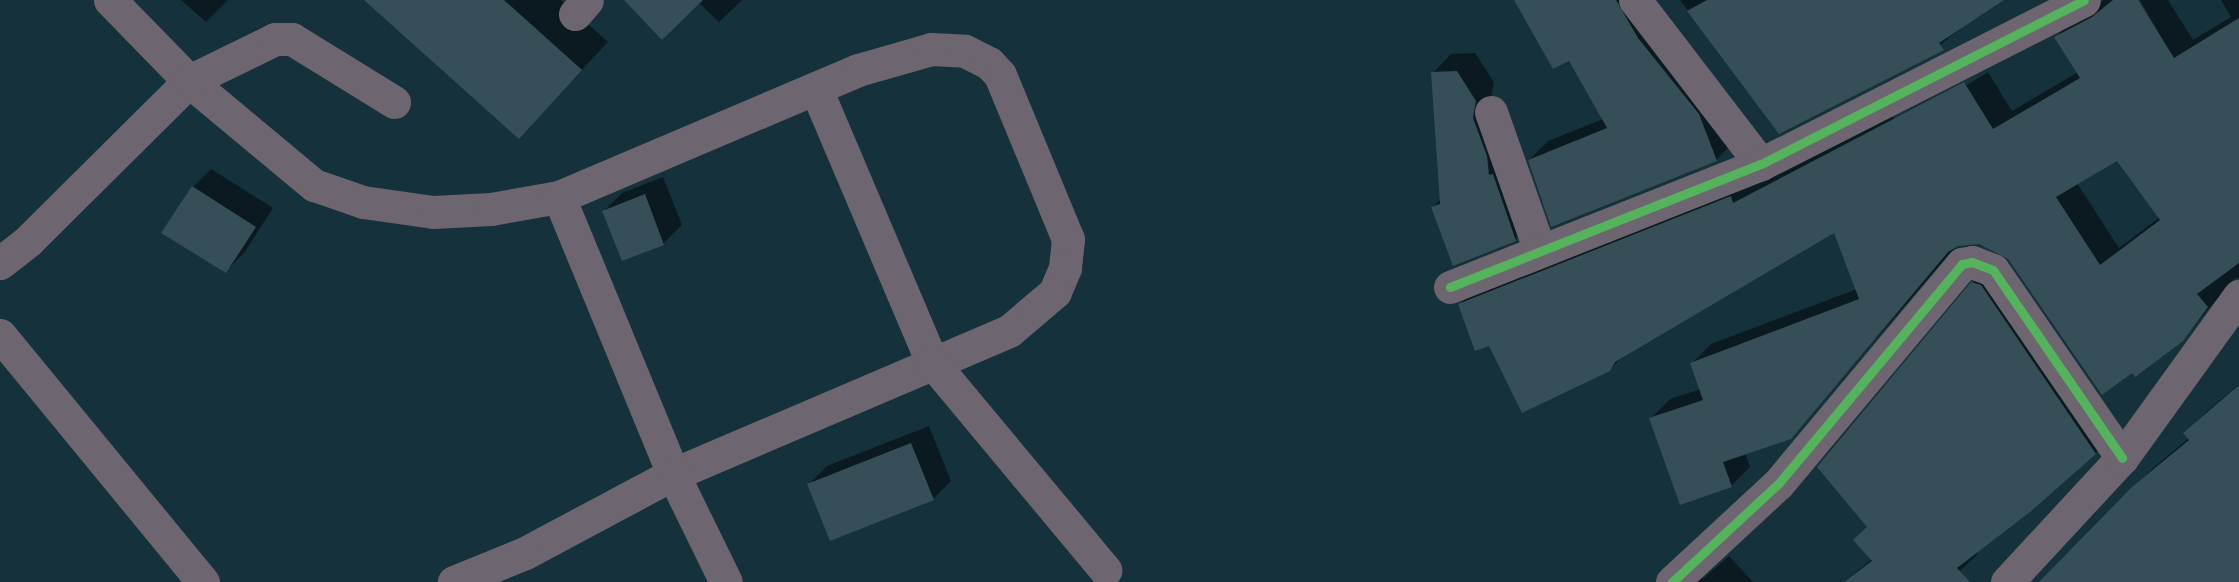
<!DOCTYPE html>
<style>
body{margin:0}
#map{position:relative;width:2239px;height:582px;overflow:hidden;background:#15313c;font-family:"PT Sans Narrow",sans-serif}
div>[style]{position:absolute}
.shadow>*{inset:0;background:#0007}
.building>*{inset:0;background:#364e58}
.minor>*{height:33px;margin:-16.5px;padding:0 16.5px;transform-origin:16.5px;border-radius:16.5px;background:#6d656f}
.cycleway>*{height:9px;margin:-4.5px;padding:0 4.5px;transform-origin:4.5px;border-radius:4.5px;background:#56b35d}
span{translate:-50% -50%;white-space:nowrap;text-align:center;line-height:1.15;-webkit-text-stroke:4.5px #0d2c3b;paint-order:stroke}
</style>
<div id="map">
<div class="shadow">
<i style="clip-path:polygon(181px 0,228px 0,206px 22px)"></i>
<i style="clip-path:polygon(366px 0,561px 0,608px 42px,519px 137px)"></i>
<i style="clip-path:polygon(696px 0,742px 0,719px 22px)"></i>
<i style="clip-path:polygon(1518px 0,1647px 0,1735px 141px,1716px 160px,1529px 160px,1548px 141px,1603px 119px,1569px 58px)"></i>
<i style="clip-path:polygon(1680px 0,1996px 0,1940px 45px,1779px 132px)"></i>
<i style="clip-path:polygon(evenodd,2104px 0,2136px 0,2177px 65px,2140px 0,2168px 0,2193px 40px,2231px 17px,2221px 0,2239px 0,2239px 278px,2235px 278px,2182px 340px,1979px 243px,1958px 244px,1790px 438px,1745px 453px,1750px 467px,1731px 486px,1651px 418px,1670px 399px,1701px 389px,1692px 363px,1711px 344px,1857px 289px,1835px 231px,1624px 355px,1609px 370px,1490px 344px,1459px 305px,1478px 286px,1889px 112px,1900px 127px,1988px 72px,2012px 111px,2078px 72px,2056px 37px,2075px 18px,2104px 0,2117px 159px,2160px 217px,2119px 248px,2077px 183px,2117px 159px)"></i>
<i style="clip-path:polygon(1475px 53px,1494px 82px,1491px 99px,1534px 221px,1516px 239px,1454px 264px,1433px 207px,1441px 199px,1433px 73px,1451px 54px)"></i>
<i style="clip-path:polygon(211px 169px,273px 208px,244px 253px,226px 271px,193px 187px)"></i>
<i style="clip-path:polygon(663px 177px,682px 225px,664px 243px,623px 259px,604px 211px,622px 193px)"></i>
<i style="clip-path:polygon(1991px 265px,2115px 437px,1976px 551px,1978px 554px,1948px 582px,1844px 582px,1872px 559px,1868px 526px,1973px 283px)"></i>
<i style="clip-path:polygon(2239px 384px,2239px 582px,2041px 582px,2152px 469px,2189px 438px,2185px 433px,2203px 415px)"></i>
<i style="clip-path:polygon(929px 426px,951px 481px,933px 499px,809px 484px,827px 466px)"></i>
<i style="clip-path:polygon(1729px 556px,1753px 582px,1690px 582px,1704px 578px)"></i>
</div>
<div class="building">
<i style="clip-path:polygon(364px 0,504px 0,582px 70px,519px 139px)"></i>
<i style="clip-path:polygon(624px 0,703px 0,662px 40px)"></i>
<i style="clip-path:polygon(1514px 0,1616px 0,1638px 38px,1699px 114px,1717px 161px,1551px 227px,1528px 160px,1607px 128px,1569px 61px,1553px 69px)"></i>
<i style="clip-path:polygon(1707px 0,2004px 0,1939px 43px,1944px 50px,1779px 134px,1687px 11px)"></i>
<i style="clip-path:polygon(evenodd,2113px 0,2138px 0,2174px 58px,2239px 18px,2239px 263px,2197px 294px,2208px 307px,2183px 341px,2135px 377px,2132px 373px,2102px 395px,2008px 259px,1979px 244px,1958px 246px,1948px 252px,1791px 439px,1723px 462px,1732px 487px,1680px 505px,1649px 418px,1703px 400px,1690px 363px,1859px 299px,1834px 233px,1615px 362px,1610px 371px,1522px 413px,1489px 346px,1475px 351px,1458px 304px,1731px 196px,1733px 203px,1964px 82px,1993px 129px,2080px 78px,2054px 37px,2092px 17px,2113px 0,2117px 161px,2160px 220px,2100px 265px,2056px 197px,2117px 161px)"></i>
<i style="clip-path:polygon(1457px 71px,1476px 101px,1473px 118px,1487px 156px,1489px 175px,1493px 174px,1516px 241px,1453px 266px,1431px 207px,1440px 204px,1431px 72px)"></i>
<i style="clip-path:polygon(192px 186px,256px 227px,226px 273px,161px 233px)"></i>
<i style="clip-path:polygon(645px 194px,664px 245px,622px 261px,602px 211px)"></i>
<i style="clip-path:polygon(1971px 282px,1981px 285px,2096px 454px,2030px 512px,1957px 568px,1970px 582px,1844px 582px,1872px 561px,1853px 540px,1867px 527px,1817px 467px)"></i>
<i style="clip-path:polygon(2239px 385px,2239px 582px,2039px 582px,2132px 487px,2189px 440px,2183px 433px)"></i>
<i style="clip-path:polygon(911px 443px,934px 500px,830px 541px,807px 484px)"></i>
</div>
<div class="minor">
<i style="left:110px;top:0;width:113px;rotate:45.7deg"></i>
<i style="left:189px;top:81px;width:163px;rotate:39.8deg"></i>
<i style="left:314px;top:185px;width:52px;rotate:19.1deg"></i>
<i style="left:363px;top:202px;width:71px;rotate:8.1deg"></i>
<i style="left:433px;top:212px;width:58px;rotate:-3deg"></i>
<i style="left:491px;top:209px;width:69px;rotate:-10deg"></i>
<i style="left:559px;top:197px;width:325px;rotate:-23deg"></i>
<i style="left:858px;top:70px;width:76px;rotate:-16deg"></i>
<i style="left:931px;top:49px;width:34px;rotate:3deg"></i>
<i style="left:965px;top:51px;width:27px;rotate:27deg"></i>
<i style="left:989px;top:63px;width:16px;rotate:47deg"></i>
<i style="left:1000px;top:75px;width:178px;rotate:67.5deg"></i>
<i style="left:1068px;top:239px;width:29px;rotate:96deg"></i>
<i style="left:1065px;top:268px;width:26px;rotate:113deg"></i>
<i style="left:1055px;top:292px;width:60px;rotate:139.7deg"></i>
<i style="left:1009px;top:331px;width:365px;rotate:156.9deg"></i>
<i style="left:673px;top:474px;width:168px;rotate:151.9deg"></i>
<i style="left:525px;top:553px;width:77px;rotate:157.8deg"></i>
<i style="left:1635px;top:0;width:207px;rotate:52.5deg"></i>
<i style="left:575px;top:14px;width:18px;rotate:-49deg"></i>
<i style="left:816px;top:89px;width:297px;rotate:67deg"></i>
<i style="left:932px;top:362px;width:271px;rotate:50.2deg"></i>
<i style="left:1491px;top:112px;width:147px;rotate:70.6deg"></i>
<i style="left:559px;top:197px;width:300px;rotate:67.6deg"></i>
<i style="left:673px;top:474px;width:120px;rotate:63.9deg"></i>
<i style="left:0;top:263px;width:37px;rotate:-38deg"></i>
<i style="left:29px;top:240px;width:226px;rotate:-44.8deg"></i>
<i style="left:189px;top:81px;width:96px;rotate:-26deg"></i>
<i style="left:275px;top:39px;width:17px"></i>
<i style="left:292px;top:39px;width:120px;rotate:31.7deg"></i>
<i style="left:1450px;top:287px;width:334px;rotate:-21.6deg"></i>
<i style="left:1761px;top:164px;width:362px;rotate:-26.9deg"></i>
<i style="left:0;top:335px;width:320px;rotate:50.6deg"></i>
<i style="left:1672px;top:582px;width:144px;rotate:-42.8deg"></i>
<i style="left:1778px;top:484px;width:287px;rotate:-50.1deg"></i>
<i style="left:1962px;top:264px;width:10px;rotate:-11deg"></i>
<i style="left:1972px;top:262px;width:22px;rotate:21deg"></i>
<i style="left:1993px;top:270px;width:228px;rotate:55.5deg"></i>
<i style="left:2007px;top:582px;width:169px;rotate:-47.2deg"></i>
<i style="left:2122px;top:458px;width:200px;rotate:-54.2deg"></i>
</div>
<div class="cycleway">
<i style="left:1450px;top:287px;width:334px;rotate:-21.6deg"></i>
<i style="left:1761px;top:164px;width:362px;rotate:-26.9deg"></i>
<i style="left:1672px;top:582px;width:144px;rotate:-42.8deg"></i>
<i style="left:1778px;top:484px;width:287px;rotate:-50.1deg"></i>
<i style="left:1962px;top:264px;width:10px;rotate:-11deg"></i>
<i style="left:1972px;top:262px;width:22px;rotate:21deg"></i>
<i style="left:1993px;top:270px;width:228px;rotate:55.5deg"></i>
</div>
</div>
